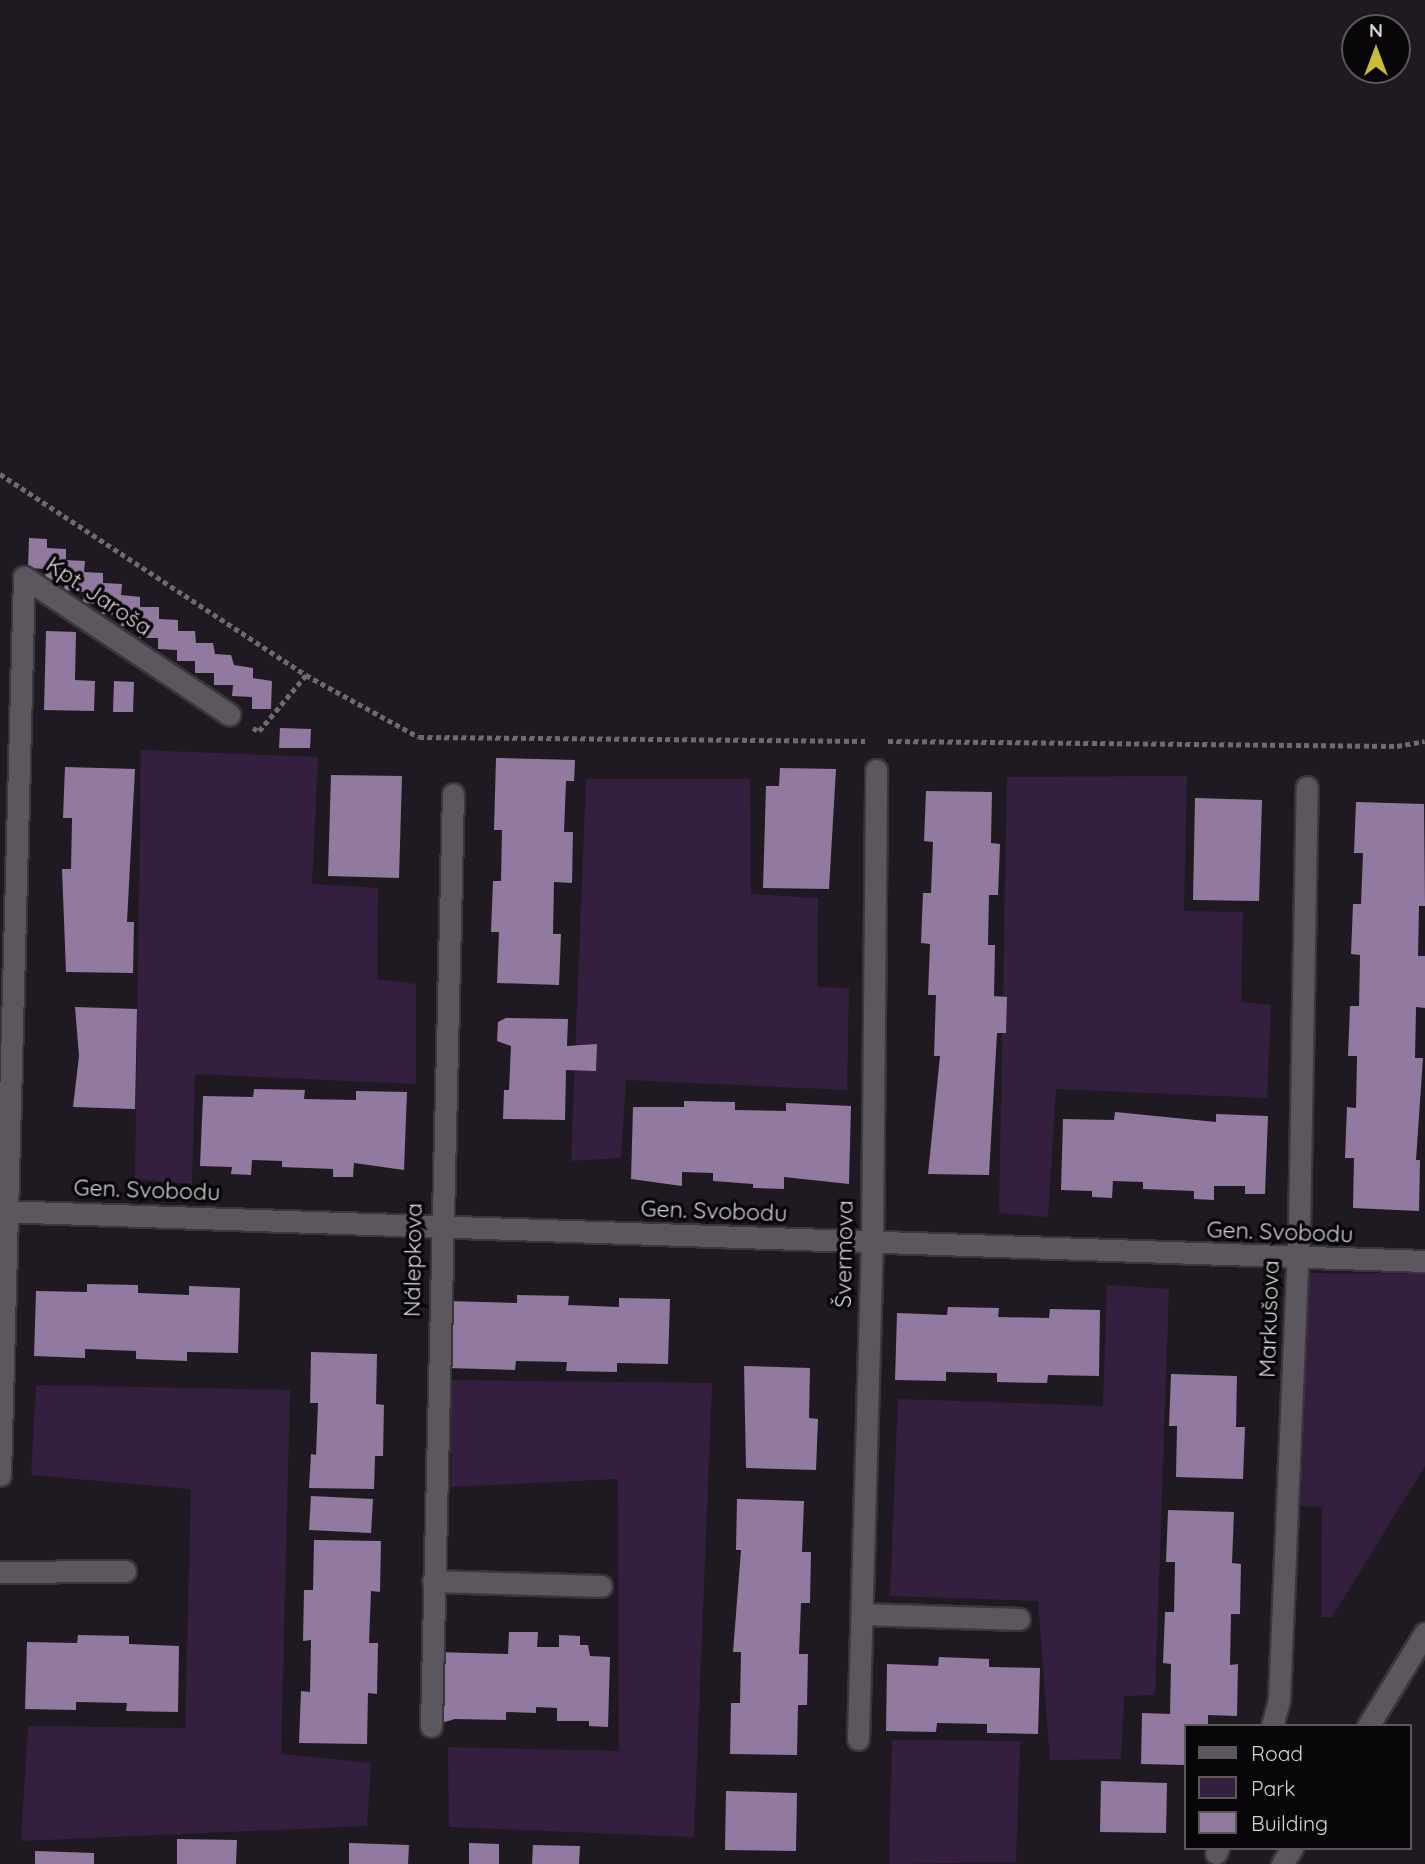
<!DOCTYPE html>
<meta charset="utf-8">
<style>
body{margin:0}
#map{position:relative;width:1425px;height:1864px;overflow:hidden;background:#1f1a21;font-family:Quicksand,sans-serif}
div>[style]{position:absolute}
.green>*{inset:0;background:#341f3f}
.building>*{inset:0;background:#9279a0}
.path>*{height:4.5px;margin-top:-2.25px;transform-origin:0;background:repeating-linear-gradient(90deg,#6e6a70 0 5px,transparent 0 8.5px)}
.roads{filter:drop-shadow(2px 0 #3a373c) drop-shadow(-2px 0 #3a373c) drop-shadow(0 2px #3a373c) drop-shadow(0 -2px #3a373c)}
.minor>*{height:21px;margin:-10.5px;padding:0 10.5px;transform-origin:10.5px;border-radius:10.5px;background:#5c575f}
span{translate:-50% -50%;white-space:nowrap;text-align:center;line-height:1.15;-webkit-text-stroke:7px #080609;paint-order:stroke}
.street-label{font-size:23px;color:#d4d2d6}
.legend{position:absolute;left:1184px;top:1724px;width:228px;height:126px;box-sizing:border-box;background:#080609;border:2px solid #5a585b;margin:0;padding:9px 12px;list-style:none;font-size:21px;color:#d4d2d6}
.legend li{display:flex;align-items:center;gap:14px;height:35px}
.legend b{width:35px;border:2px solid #5a585b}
.north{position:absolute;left:1341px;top:14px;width:70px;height:70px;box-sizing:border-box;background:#080609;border:2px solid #5a585b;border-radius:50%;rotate:0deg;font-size:19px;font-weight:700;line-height:28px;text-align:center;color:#d4d2d6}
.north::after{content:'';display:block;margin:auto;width:24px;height:32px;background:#c9ba3a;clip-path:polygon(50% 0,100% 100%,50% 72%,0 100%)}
</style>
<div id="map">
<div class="green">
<i style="clip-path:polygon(141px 750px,318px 757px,312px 884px,378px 888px,377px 979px,416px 984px,416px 1084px,195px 1074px,192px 1184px,135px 1179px)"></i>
<i style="clip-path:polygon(1187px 776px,1184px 911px,1243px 912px,1241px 1002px,1271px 1005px,1267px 1098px,1056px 1089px,1048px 1217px,999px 1213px,1007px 777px)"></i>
<i style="clip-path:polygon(586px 779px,750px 779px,751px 894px,818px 898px,817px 987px,849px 988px,847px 1090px,626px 1080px,621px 1158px,571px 1161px)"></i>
<i style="clip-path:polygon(1309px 1273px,1425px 1274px,1425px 1466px,1332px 1617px,1321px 1617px,1322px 1507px,1301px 1506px)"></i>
<i style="clip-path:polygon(1107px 1285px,1169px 1289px,1155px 1695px,1124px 1696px,1121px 1759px,1050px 1760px,1038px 1601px,890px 1596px,898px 1399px,1103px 1406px)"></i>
<i style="clip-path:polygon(451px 1380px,712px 1383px,694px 1837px,449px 1827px,448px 1747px,619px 1751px,618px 1479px,451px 1487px)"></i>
<i style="clip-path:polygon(36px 1385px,290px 1390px,281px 1754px,371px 1763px,367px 1826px,21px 1841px,28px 1726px,185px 1728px,191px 1489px,31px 1475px)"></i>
<i style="clip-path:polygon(892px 1740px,1020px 1741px,1016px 1862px,889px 1864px)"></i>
</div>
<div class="building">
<i style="clip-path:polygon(29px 538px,47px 539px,47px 548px,66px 549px,66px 560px,85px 561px,84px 572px,103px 573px,103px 583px,122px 584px,121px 595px,140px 597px,140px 607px,159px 607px,159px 619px,178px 620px,178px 631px,195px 631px,196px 643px,213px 643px,215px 654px,231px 655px,234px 665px,253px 668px,253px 678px,272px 681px,271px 709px,252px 709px,252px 697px,232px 696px,233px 685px,214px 685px,214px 673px,195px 673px,195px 661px,177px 661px,177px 650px,158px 649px,158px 638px,139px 638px,140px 627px,121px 626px,121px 615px,102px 614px,102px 604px,83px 603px,84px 592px,64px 590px,65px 580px,45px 579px,46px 569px,28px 568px)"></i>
<i style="clip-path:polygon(46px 631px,76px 632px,75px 680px,95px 681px,94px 711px,44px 710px)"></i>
<i style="clip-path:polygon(114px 681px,134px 682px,133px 712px,113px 712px)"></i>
<i style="clip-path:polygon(280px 728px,311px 729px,310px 748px,279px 748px)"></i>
<i style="clip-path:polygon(496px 758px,575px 760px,574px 781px,566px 781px,564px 832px,573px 832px,572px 883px,554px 882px,553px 934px,561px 934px,559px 985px,497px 983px,499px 932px,491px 932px,493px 881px,501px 881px,502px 830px,494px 830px)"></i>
<i style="clip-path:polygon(65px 767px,135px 769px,127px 922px,134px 922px,133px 973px,66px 972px,62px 869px,71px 869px,72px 818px,63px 818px)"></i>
<i style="clip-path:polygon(780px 768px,836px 769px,829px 889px,763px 888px,766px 786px,779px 786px)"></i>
<i style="clip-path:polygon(331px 775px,402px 776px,399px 878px,328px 876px)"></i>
<i style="clip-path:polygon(926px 791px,992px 792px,991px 843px,1000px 844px,998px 895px,989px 895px,988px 945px,995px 945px,994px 996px,1007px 997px,1006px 1033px,997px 1033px,989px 1175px,928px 1174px,940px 1056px,934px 1056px,936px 995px,928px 995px,930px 944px,921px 943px,923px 893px,931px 893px,933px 842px,924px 841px)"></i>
<i style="clip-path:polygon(1195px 798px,1262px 800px,1259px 901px,1193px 900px)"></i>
<i style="clip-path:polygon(1356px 802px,1424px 804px,1425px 906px,1419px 906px,1418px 956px,1425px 956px,1425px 1008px,1416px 1007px,1415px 1058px,1423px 1058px,1416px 1160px,1420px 1160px,1419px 1211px,1353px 1208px,1354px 1158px,1345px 1158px,1347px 1107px,1356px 1108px,1357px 1056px,1348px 1056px,1350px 1006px,1359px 1006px,1360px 955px,1351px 954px,1353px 904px,1361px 904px,1363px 853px,1354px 853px)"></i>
<i style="clip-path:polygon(75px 1007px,137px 1009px,135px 1109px,73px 1107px,79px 1056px)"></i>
<i style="clip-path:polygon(506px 1018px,568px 1019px,567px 1046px,597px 1044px,596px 1071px,566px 1070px,565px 1120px,503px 1119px,504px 1090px,509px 1090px,511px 1046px,497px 1041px,498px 1022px)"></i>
<i style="clip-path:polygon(254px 1089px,305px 1090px,304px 1099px,356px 1100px,356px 1091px,407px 1092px,404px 1170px,354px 1163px,353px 1177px,333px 1177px,333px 1169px,282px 1167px,282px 1161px,252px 1160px,251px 1175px,231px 1174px,232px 1167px,200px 1166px,203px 1096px,253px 1097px)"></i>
<i style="clip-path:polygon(684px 1101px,735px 1102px,735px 1110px,786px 1111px,786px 1103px,851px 1106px,849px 1184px,784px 1177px,784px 1189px,753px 1188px,753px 1184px,713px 1181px,713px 1173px,682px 1172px,682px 1186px,631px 1179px,633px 1107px,684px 1107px)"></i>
<i style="clip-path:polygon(1115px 1112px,1216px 1122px,1216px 1114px,1268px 1116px,1265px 1194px,1245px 1194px,1245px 1186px,1214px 1186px,1214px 1200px,1194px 1199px,1194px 1191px,1143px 1189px,1143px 1182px,1113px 1181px,1112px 1198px,1092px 1197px,1092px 1191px,1061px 1190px,1063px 1119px,1114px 1120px)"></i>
<i style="clip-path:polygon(87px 1284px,138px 1285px,138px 1293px,189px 1295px,189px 1286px,240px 1288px,238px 1353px,187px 1352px,187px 1361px,136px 1359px,136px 1351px,85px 1349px,85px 1358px,34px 1356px,36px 1291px,87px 1292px)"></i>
<i style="clip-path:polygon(517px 1295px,569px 1296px,568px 1305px,619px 1307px,619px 1298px,670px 1299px,668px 1364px,617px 1363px,617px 1372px,566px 1371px,567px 1362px,516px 1361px,515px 1370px,446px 1368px,448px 1301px,517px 1303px)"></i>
<i style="clip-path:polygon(948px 1307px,999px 1308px,998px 1317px,1049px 1318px,1050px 1309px,1100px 1310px,1099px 1376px,1048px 1375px,1047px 1383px,997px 1382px,997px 1373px,946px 1372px,946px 1381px,895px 1380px,897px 1313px,947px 1315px)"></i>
<i style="clip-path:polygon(311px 1352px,377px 1354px,376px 1404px,384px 1405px,383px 1456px,375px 1456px,374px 1489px,309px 1488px,311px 1454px,316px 1455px,318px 1403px,310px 1403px)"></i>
<i style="clip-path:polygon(744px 1366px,810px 1368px,809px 1418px,818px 1419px,816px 1470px,746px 1468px)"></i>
<i style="clip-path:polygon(1171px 1374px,1237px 1376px,1236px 1427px,1245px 1427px,1243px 1479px,1176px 1477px,1177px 1426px,1169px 1426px)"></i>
<i style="clip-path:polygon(311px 1496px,373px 1499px,371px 1533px,309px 1530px)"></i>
<i style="clip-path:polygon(737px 1499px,804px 1501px,802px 1552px,811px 1552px,810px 1603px,801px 1603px,799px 1654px,808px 1654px,807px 1705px,798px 1705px,797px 1755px,730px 1754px,731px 1703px,740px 1703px,741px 1652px,733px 1652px,741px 1550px,736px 1550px)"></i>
<i style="clip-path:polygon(1168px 1510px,1234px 1512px,1232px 1563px,1241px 1564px,1240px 1614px,1231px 1614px,1230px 1665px,1238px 1664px,1237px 1716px,1208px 1715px,1208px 1726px,1185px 1726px,1185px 1765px,1141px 1764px,1142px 1713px,1170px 1714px,1171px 1664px,1163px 1663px,1165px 1612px,1174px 1612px,1175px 1562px,1166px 1562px)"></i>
<i style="clip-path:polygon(314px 1540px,381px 1541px,380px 1592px,371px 1591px,369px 1643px,378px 1643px,377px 1694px,368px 1693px,367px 1744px,299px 1743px,301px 1691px,310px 1692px,311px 1640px,303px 1641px,304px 1590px,313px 1590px)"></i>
<i style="clip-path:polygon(509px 1632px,538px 1632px,537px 1647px,559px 1647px,559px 1635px,580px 1636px,580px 1645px,588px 1645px,590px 1656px,610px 1657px,608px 1727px,589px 1726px,589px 1721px,557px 1721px,557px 1708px,536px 1707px,536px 1713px,506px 1712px,506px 1720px,455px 1719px,431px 1726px,436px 1652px,508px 1654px)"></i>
<i style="clip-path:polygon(78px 1635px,129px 1636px,129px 1644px,179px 1646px,178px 1712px,126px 1711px,127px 1703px,76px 1702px,76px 1710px,25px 1709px,27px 1642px,77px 1643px)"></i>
<i style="clip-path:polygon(939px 1657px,989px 1659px,989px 1667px,1040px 1668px,1038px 1734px,987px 1733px,987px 1724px,937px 1723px,936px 1732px,886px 1731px,887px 1664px,938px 1666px)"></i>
<i style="clip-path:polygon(1101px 1781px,1167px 1783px,1166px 1833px,1100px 1832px)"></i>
<i style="clip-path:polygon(726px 1791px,797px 1793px,796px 1851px,725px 1850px)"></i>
<i style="clip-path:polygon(177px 1839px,237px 1840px,236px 1864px,177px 1864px)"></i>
<i style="clip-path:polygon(349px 1843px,409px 1845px,408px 1864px,349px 1864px)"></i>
<i style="clip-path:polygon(469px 1843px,499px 1844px,499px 1864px,469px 1864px)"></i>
<i style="clip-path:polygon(533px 1845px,580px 1846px,579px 1864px,532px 1864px)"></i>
<i style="clip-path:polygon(35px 1851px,94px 1853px,94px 1864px,35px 1864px)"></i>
</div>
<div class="path">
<i style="left:0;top:474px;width:366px;rotate:33.3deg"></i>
<i style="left:306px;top:675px;width:129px;rotate:28.8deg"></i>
<i style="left:419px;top:737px;width:446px;rotate:0.5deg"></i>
<i style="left:253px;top:728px;width:7px;rotate:27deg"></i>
<i style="left:259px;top:731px;width:73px;rotate:-50deg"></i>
<i style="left:888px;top:741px;width:509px;rotate:0.56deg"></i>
<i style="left:1397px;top:746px;width:28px;rotate:-10deg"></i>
</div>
<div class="roads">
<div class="minor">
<i style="left:0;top:1211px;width:1426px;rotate:2.01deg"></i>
<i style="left:0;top:1475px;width:898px;rotate:-88.47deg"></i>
<i style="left:24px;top:577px;width:247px;rotate:33.8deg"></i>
<i style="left:0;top:1572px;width:125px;rotate:-0.5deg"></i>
<i style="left:433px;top:1581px;width:168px;rotate:1.7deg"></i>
<i style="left:862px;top:1614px;width:157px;rotate:1.8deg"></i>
<i style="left:431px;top:1726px;width:932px;rotate:-88.65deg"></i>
<i style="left:1272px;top:1726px;width:28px;rotate:-75deg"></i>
<i style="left:1279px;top:1699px;width:469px;rotate:-87.6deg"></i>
<i style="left:1299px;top:1230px;width:443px;rotate:-89deg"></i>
<i style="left:1368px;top:1726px;width:109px;rotate:-58.5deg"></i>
<i style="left:858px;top:1739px;width:495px;rotate:-88.4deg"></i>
<i style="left:872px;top:1244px;width:474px;rotate:-89.5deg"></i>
<i style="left:1216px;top:1853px;width:5px;rotate:-68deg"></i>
<i style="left:1282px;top:1864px;width:19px;rotate:-58deg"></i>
</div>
</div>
<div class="street-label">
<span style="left:99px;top:596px;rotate:34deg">Kpt. Jaroša</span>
<span style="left:147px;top:1190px;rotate:2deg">Gen. Svobodu</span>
<span style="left:714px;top:1211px;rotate:2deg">Gen. Svobodu</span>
<span style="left:1280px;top:1232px;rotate:2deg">Gen. Svobodu</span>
<span style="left:844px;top:1254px;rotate:-89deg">Švermova</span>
<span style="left:413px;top:1260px;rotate:-89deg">Nálepkova</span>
<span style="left:1269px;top:1319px;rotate:-88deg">Markušova</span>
</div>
<ul class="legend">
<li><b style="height:9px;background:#5c575f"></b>Road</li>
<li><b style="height:19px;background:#341f3f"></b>Park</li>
<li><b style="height:19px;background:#9279a0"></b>Building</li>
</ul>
<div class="north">N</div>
</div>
